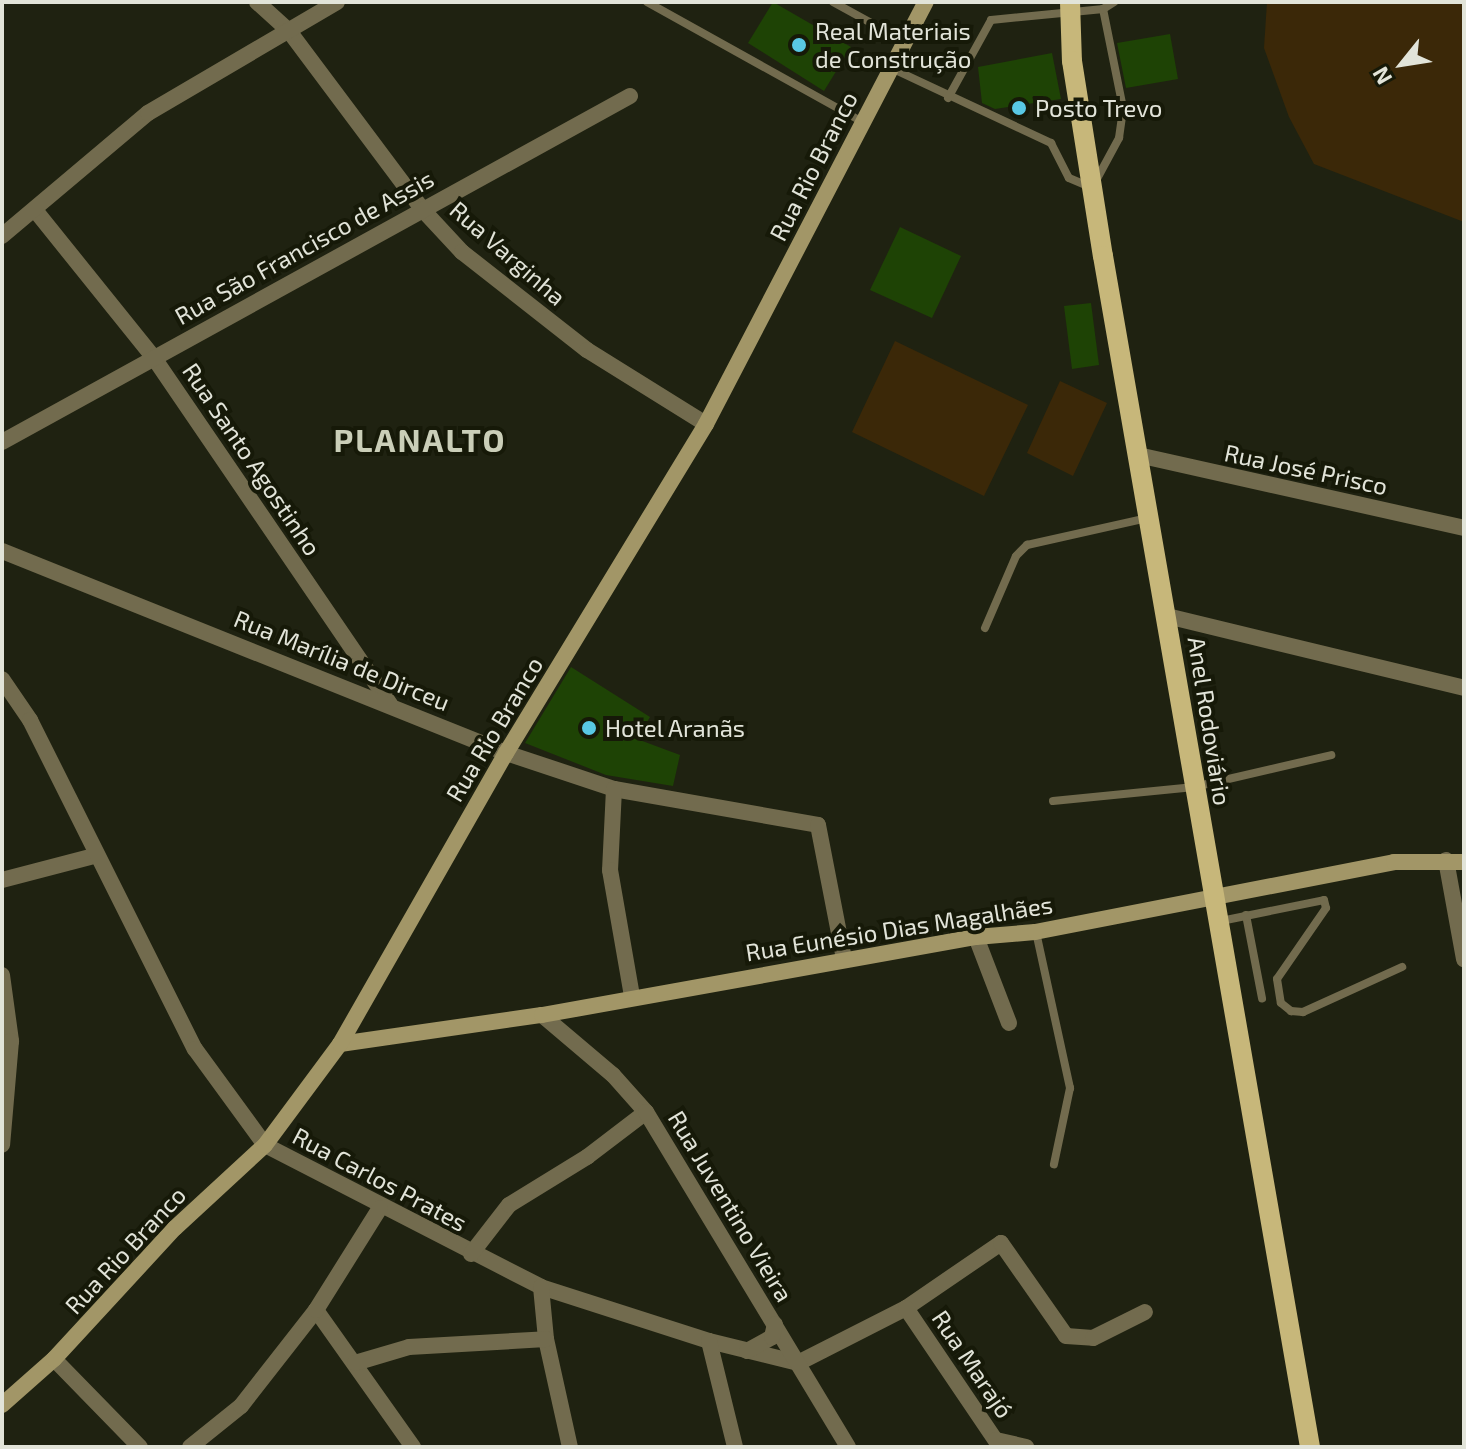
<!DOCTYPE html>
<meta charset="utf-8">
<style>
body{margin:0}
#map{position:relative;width:1466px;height:1449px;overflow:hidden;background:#1f2211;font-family:"Exo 2",sans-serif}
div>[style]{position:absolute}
.green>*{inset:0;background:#3b2808}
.building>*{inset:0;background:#1e4305}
.service>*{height:8px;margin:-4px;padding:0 4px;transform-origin:4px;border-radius:4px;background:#726b4e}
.minor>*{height:16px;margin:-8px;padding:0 8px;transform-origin:8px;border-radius:8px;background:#726b4e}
.tertiary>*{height:16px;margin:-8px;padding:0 8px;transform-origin:8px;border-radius:8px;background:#726b4e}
.secondary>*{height:16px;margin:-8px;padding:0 8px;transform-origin:8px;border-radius:8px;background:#a29667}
.primary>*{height:20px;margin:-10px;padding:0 10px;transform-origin:10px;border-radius:10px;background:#c7b77a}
.dots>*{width:22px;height:22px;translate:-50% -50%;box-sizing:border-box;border:4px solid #161908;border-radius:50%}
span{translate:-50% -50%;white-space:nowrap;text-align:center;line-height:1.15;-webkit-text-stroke:8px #161908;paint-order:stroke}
.poi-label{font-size:24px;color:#e2e4d9}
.left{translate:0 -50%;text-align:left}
.street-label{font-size:24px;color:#e2e4d9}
.district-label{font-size:32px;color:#caceb8;font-weight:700;letter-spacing:2px}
.frame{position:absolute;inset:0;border:4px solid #e2e4d9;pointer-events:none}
.north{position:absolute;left:1362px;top:24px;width:80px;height:80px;-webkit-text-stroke:6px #161908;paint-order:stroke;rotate:240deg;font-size:22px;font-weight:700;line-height:32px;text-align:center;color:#e2e4d9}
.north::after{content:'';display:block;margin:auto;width:28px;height:36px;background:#e2e4d9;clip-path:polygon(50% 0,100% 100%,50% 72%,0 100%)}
</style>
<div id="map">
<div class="green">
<i style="clip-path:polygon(1267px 2px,1464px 2px,1464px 222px,1314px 164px,1289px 117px,1264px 48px)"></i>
<i style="clip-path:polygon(895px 341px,1028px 405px,984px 496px,852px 432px)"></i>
<i style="clip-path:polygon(1060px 381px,1107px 403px,1073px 476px,1027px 453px)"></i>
</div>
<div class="building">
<i style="clip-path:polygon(773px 2px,851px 47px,824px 91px,748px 43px)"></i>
<i style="clip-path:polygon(1170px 34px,1178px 79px,1126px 88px,1117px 43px)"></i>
<i style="clip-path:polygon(1052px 53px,1061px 99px,995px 109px,982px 103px,978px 67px)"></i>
<i style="clip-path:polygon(900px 227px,961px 256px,932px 318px,870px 290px)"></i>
<i style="clip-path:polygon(1091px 303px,1099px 365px,1072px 369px,1064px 306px)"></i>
<i style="clip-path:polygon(571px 667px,650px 717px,637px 739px,680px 755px,673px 786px,606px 775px,525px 743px)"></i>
</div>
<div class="service">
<i style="left:647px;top:2px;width:247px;rotate:29.1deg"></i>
<i style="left:833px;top:2px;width:81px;rotate:28.8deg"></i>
<i style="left:891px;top:68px;width:177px;rotate:25.1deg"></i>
<i style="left:1051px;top:143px;width:39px;rotate:63deg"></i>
<i style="left:1069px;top:178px;width:25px;rotate:23deg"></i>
<i style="left:1092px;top:188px;width:57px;rotate:-61.6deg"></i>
<i style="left:1119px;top:138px;width:30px;rotate:-82deg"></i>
<i style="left:1123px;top:108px;width:101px;rotate:-101.4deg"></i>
<i style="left:948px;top:98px;width:89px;rotate:-61.1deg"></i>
<i style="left:991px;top:20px;width:113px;rotate:-5.6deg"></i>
<i style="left:1103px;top:9px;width:13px;rotate:-32deg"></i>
<i style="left:985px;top:628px;width:78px;rotate:-66.7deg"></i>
<i style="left:1016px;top:556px;width:16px;rotate:-45deg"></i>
<i style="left:1027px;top:545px;width:124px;rotate:-12.6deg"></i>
<i style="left:1053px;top:801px;width:142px;rotate:-5.7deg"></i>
<i style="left:1194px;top:787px;width:141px;rotate:-13.1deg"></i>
<i style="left:1246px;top:915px;width:85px;rotate:79.1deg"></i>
<i style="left:1221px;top:921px;width:105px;rotate:-11.5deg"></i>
<i style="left:1324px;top:900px;width:8px;rotate:76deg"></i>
<i style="left:1326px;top:908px;width:86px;rotate:124.6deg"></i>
<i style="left:1277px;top:979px;width:24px;rotate:81deg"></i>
<i style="left:1281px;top:1003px;width:13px;rotate:39deg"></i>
<i style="left:1291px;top:1011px;width:12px;rotate:5deg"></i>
<i style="left:1303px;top:1012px;width:109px;rotate:-24.4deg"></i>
<i style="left:1036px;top:932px;width:160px;rotate:77.7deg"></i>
<i style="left:1070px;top:1088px;width:78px;rotate:101.9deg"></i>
</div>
<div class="minor">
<i style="left:257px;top:2px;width:43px;rotate:42.2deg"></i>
<i style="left:289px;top:31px;width:222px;rotate:53.2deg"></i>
<i style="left:422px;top:209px;width:59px;rotate:47.1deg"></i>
<i style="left:462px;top:252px;width:159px;rotate:38.1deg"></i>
<i style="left:587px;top:350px;width:140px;rotate:31.9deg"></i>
<i style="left:35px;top:210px;width:190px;rotate:51.2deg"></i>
<i style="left:154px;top:358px;width:419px;rotate:55.7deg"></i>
<i style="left:2px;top:236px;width:191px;rotate:-40.1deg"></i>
<i style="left:148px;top:113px;width:219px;rotate:-30.4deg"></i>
<i style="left:2px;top:442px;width:717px;rotate:-28.85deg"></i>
<i style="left:1138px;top:455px;width:334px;rotate:12.6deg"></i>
<i style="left:2px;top:551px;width:543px;rotate:21.84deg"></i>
<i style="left:506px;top:753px;width:114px;rotate:18.4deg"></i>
<i style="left:614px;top:789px;width:207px;rotate:10deg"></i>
<i style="left:818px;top:825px;width:136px;rotate:79deg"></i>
<i style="left:1167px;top:616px;width:306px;rotate:13.6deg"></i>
<i style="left:614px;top:789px;width:81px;rotate:92.8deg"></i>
<i style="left:610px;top:870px;width:128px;rotate:80.1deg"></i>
<i style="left:1446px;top:860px;width:101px;rotate:79.7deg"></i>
<i style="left:2px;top:880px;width:95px;rotate:-14.6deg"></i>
<i style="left:976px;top:937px;width:92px;rotate:69deg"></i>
<i style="left:2px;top:975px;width:67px;rotate:82.2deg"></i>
<i style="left:11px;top:1041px;width:104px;rotate:94.9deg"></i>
<i style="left:265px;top:1145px;width:310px;rotate:27.2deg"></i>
<i style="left:541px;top:1287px;width:176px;rotate:17.8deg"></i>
<i style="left:709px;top:1341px;width:92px;rotate:13.9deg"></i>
<i style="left:798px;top:1363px;width:121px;rotate:-27deg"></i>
<i style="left:906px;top:1308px;width:115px;rotate:-34.4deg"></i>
<i style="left:1001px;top:1243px;width:113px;rotate:55deg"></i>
<i style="left:1066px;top:1336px;width:27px;rotate:4deg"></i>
<i style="left:1093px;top:1338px;width:58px;rotate:-26.6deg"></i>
<i style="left:471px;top:1254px;width:62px;rotate:-52.2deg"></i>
<i style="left:509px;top:1205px;width:92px;rotate:-31.6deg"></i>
<i style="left:587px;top:1157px;width:74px;rotate:-37.3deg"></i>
<i style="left:541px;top:1287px;width:52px;rotate:84.5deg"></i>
<i style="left:546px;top:1339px;width:111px;rotate:77.5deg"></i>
<i style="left:906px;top:1308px;width:168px;rotate:55.9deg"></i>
<i style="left:316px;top:1310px;width:168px;rotate:54.7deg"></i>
<i style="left:709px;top:1341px;width:109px;rotate:76.2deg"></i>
<i style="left:54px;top:1359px;width:123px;rotate:45.7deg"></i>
<i style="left:355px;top:1363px;width:56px;rotate:-16.5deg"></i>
<i style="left:409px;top:1347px;width:137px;rotate:-3.3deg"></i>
<i style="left:996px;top:1440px;width:31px;rotate:13deg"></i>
<i style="left:190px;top:1447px;width:65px;rotate:-38.8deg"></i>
<i style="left:241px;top:1406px;width:122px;rotate:-52deg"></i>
<i style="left:316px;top:1310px;width:120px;rotate:-57.9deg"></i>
</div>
<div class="tertiary">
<i style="left:2px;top:679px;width:50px;rotate:55.7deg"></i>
<i style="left:30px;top:720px;width:368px;rotate:63.4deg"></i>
<i style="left:195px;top:1049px;width:119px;rotate:53.9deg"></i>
<i style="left:542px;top:1015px;width:93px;rotate:40.2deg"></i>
<i style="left:613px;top:1075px;width:50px;rotate:48.3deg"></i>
<i style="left:646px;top:1112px;width:391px;rotate:58.9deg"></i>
<i style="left:747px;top:1351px;width:29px;rotate:-29deg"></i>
<i style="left:772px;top:1337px;width:13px;rotate:-77deg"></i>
</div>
<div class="secondary">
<i style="left:340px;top:1044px;width:204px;rotate:-8.2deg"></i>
<i style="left:542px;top:1015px;width:441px;rotate:-10.2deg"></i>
<i style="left:976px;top:937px;width:59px;rotate:-4.8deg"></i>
<i style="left:1035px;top:932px;width:366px;rotate:-11deg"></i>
<i style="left:1394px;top:862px;width:70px"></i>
<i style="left:2px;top:1405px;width:69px;rotate:-41.5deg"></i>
<i style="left:54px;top:1359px;width:178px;rotate:-47.3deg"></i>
<i style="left:175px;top:1228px;width:122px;rotate:-42.7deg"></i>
<i style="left:265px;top:1145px;width:126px;rotate:-53.4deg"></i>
<i style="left:340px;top:1044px;width:335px;rotate:-60.3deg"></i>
<i style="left:506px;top:753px;width:385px;rotate:-58.7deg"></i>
<i style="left:706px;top:424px;width:476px;rotate:-62.5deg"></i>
</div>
<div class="primary">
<i style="left:1070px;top:2px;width:59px;rotate:88.1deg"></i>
<i style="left:1072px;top:61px;width:197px;rotate:81deg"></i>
<i style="left:1103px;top:256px;width:1209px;rotate:80.14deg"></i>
</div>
<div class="dots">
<i style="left:799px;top:45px;background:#59c8e4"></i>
<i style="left:1019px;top:108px;background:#59c8e4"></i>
<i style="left:589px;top:728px;background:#59c8e4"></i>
</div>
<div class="poi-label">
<span class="left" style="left:815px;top:45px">Real Materiais<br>de Construção</span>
<span class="left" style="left:1035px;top:108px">Posto Trevo</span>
<span class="left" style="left:605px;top:728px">Hotel Aranãs</span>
</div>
<div class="street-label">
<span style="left:813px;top:166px;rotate:-63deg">Rua Rio Branco</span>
<span style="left:304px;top:247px;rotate:-29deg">Rua São Francisco de Assis</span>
<span style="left:508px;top:253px;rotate:41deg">Rua Varginha</span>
<span style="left:252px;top:459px;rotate:56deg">Rua Santo Agostinho</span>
<span style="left:1306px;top:469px;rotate:12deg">Rua José Prisco</span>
<span style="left:342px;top:660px;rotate:22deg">Rua Marília de Dirceu</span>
<span style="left:1210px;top:721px;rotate:81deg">Anel Rodoviário</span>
<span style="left:494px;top:729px;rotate:-59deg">Rua Rio Branco</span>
<span style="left:899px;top:928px;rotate:-9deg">Rua Eunésio Dias Magalhães</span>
<span style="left:380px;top:1179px;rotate:28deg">Rua Carlos Prates</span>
<span style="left:731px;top:1206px;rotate:59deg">Rua Juventino Vieira</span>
<span style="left:125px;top:1250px;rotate:-47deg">Rua Rio Branco</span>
<span style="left:973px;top:1364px;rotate:56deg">Rua Marajó</span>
</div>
<div class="district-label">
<span style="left:420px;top:439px">PLANALTO</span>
</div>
<div class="frame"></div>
<div class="north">N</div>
</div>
